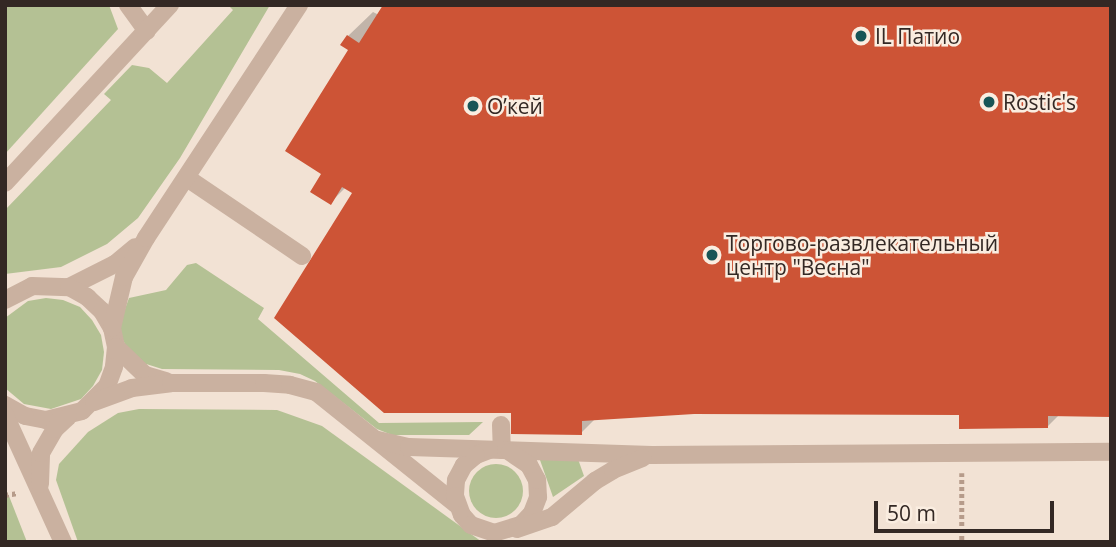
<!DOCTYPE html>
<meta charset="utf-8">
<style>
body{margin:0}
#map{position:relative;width:1116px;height:547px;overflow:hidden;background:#f2e2d4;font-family:"Open Sans",sans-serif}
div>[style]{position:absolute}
.green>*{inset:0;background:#b4c194}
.round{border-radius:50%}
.shadow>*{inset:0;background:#0003}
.building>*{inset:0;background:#cd5436}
.path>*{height:4.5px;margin-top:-2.25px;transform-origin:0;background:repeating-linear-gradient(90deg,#b69b8a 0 3.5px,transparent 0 7px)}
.minor>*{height:18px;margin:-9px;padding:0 9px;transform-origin:9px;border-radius:9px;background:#cab1a0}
.dots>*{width:19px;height:19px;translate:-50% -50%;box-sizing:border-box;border:4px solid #faede0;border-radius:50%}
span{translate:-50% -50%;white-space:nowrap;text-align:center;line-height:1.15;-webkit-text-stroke:5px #faede0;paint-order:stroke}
.poi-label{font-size:21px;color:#332824}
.left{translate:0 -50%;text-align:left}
.frame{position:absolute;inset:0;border:7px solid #332824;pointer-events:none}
.scale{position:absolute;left:874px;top:501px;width:180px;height:32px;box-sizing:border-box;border:4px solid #332824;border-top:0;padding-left:9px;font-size:21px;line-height:24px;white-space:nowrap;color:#332824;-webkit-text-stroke:5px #faede0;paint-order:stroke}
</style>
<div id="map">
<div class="green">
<i style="clip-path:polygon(5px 5px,109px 5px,118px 29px,5px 154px)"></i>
<i style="clip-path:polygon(228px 5px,270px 5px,180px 158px,138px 218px,107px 244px,61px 267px,5px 274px,5px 210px,111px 100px,104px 94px,132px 65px,149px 68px,167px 83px,233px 10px)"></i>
<i style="clip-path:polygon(196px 263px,264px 308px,258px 319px,379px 423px,483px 422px,469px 435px,392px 435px,377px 429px,315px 381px,300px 374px,279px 370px,162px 369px,140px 362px,128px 350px,122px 338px,120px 323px,129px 298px,166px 290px,187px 265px)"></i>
<i style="clip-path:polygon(46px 298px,63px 300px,80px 307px,92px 320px,101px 335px,104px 352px,102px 370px,93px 386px,81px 399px,51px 409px,24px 404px,5px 388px,5px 318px,28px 301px)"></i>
<i style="clip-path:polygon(139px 409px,277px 410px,322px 426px,482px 542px,78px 542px,56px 480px,59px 464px,88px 432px,118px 413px)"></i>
<i style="clip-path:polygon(578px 459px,584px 476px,553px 497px,540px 460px)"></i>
<i class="round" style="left:469px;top:464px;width:54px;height:54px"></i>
<i style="clip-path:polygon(5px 488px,9px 496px,27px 542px,5px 542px)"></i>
</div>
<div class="shadow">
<i style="clip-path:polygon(373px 12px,379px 15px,1059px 415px,1047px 427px,961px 414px,694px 412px,596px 418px,581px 433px,513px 411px,354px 193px,346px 187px,330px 203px,323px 173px,350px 49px,348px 36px)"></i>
</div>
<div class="building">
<i style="clip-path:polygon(383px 5px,1111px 5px,1111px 417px,1048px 416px,1048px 428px,959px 429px,959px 415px,694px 414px,582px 421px,582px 435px,511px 434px,511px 413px,384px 413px,274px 318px,352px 193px,342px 187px,331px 205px,310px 192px,321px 174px,285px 151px,348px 50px,340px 45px,347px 35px,359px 43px)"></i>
</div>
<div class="path">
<i style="left:962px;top:473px;width:69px;rotate:90deg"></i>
<i style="left:5px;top:495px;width:13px;rotate:-9deg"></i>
</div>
<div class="minor">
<i style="left:128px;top:5px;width:32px;rotate:54deg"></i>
<i style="left:187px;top:178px;width:139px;rotate:34.1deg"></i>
<i style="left:5px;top:183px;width:243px;rotate:-47.2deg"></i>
<i style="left:69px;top:287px;width:51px;rotate:-26.6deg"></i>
<i style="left:115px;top:264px;width:26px;rotate:-40deg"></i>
<i style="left:5px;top:300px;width:30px;rotate:-27deg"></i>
<i style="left:32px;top:286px;width:37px;rotate:2deg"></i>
<i style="left:69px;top:287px;width:21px;rotate:29deg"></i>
<i style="left:87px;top:297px;width:21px;rotate:43deg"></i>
<i style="left:102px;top:311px;width:20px;rotate:60deg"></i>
<i style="left:112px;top:328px;width:19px;rotate:78deg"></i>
<i style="left:116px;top:347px;width:20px;rotate:96deg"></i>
<i style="left:114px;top:367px;width:20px;rotate:110deg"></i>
<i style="left:107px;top:386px;width:35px;rotate:135deg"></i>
<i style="left:82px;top:411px;width:37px;rotate:166deg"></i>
<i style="left:46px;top:420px;width:21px;rotate:-169deg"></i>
<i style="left:25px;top:416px;width:23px;rotate:-151deg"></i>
<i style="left:112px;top:328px;width:52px;rotate:-76.8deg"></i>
<i style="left:124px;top:277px;width:45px;rotate:-60.6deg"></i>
<i style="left:146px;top:238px;width:279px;rotate:-56.7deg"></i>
<i style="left:116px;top:347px;width:40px;rotate:44deg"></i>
<i style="left:145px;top:375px;width:22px;rotate:16deg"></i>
<i style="left:94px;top:402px;width:40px;rotate:-20.2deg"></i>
<i style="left:132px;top:388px;width:39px;rotate:-7deg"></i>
<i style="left:171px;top:383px;width:93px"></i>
<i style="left:264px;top:383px;width:26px;rotate:4deg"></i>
<i style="left:290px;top:385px;width:27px;rotate:15deg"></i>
<i style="left:316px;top:392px;width:179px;rotate:38.7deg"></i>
<i style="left:5px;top:415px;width:140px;rotate:65.5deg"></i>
<i style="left:501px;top:425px;width:25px;rotate:88deg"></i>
<i style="left:378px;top:440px;width:32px;rotate:13deg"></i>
<i style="left:409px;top:447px;width:243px;rotate:1.9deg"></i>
<i style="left:652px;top:455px;width:459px;rotate:-0.4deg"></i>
<i style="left:489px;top:450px;width:14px;rotate:159deg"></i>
<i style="left:476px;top:455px;width:16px;rotate:140deg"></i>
<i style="left:464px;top:465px;width:17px;rotate:118deg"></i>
<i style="left:456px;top:480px;width:16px;rotate:94deg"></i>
<i style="left:455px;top:496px;width:20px;rotate:70deg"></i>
<i style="left:462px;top:515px;width:13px;rotate:48deg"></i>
<i style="left:471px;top:525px;width:24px;rotate:19deg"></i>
<i style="left:494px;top:533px;width:28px;rotate:-17deg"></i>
<i style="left:521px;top:525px;width:16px;rotate:-47deg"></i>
<i style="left:532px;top:513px;width:17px;rotate:-69deg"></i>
<i style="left:538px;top:497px;width:17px;rotate:-93deg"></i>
<i style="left:537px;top:480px;width:17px;rotate:-118deg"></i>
<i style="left:529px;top:465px;width:23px;rotate:-146deg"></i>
<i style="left:40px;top:484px;width:31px;rotate:-88deg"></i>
<i style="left:41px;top:453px;width:28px;rotate:-60deg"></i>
<i style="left:55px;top:429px;width:18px;rotate:-43deg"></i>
<i style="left:517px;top:529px;width:37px;rotate:-19deg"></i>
<i style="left:552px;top:517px;width:56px;rotate:-39.9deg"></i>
<i style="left:595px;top:481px;width:21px;rotate:-31deg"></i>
<i style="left:613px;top:470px;width:32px;rotate:-22deg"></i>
</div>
<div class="dots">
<i style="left:861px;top:36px;background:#185556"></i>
<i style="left:989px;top:102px;background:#185556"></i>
<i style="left:473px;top:106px;background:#185556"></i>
<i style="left:712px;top:255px;background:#185556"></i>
</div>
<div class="poi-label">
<span class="left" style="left:875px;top:36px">IL Патио</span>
<span class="left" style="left:1003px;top:102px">Rostic's</span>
<span class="left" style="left:487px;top:106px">О’кей</span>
<span class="left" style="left:726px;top:255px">Торгово-развлекательный<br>центр "Весна"</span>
</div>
<div class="frame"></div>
<div class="scale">50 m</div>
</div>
